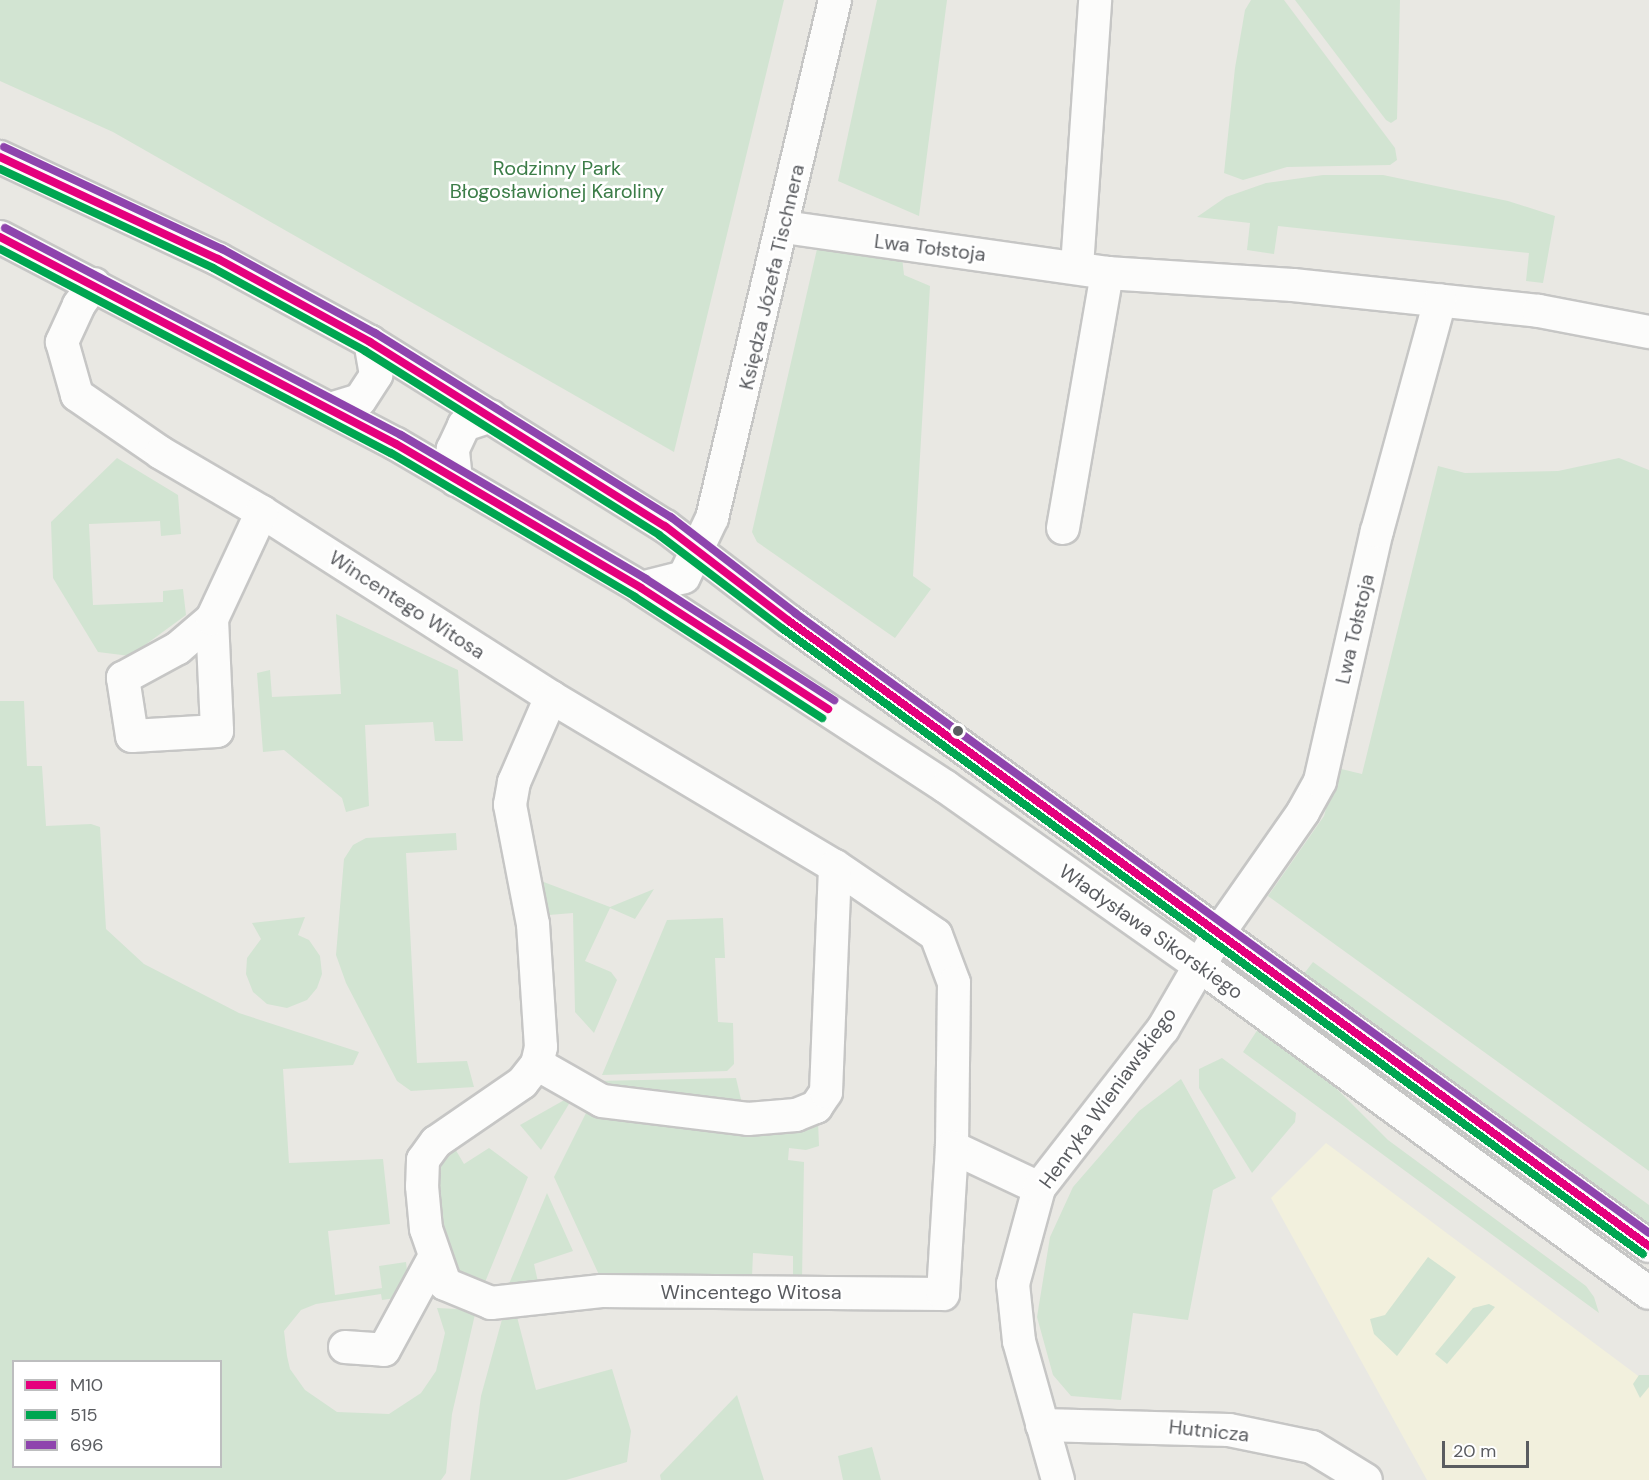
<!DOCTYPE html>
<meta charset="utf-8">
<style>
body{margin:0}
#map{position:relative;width:1649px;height:1480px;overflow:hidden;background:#e9e8e3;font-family:"DM Sans",sans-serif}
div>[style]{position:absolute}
.commercial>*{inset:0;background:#f2f0dd}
.green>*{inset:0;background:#d2e4d2}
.roads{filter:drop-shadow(2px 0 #c6c6c5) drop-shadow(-2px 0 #c6c6c5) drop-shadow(0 2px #c6c6c5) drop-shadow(0 -2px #c6c6c5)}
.minor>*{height:32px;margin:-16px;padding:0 16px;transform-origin:16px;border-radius:16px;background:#fcfcfb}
.bus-1>*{height:8px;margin:-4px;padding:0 4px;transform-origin:4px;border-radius:4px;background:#e5007d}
.bus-2>*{height:8px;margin:-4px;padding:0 4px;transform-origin:4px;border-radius:4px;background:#00a651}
.bus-3>*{height:8px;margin:-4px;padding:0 4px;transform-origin:4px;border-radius:4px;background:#8e44ad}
.dots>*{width:16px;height:16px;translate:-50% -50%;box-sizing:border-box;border:3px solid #fff;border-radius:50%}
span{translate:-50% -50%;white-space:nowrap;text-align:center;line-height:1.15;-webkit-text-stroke:5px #fff;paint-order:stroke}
.park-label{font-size:20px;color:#3c7d48}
.street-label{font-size:20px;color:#5a5c60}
.legend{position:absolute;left:12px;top:1360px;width:210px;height:108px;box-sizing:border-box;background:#fff;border:2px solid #bdbebf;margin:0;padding:8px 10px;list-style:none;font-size:18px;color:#5a5c60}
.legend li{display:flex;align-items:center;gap:12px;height:30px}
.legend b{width:30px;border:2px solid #bdbebf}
.scale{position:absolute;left:1442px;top:1441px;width:87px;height:27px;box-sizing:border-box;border:3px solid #5a5c60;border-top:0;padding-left:8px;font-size:18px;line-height:21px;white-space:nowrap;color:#5a5c60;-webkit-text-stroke:4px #fff;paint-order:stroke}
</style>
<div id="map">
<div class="commercial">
<i style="clip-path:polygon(1326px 1143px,1649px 1384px,1649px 1480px,1427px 1480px,1271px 1198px)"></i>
</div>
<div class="green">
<i style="clip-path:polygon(0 0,784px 0,674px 452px,113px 132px,0 81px)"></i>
<i style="clip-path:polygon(877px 0,947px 0,919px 216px,838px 181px)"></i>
<i style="clip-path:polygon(1251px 0,1284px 0,1395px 148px,1397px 160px,1390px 165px,1287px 167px,1243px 180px,1224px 173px,1235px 68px,1245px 10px)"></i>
<i style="clip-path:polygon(1295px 0,1400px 0,1397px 119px,1391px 123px,1386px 120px)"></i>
<i style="clip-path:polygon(1323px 175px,1383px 175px,1508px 201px,1555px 216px,1543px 283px,1526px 281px,1529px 253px,1278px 226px,1274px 254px,1247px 250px,1250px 223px,1197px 217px,1226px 197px,1266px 183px)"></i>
<i style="clip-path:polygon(817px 249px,902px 257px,904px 275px,930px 286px,913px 576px,931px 589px,895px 638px,757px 542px,752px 532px)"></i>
<i style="clip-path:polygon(117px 458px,178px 495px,181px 534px,161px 536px,160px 521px,89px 524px,93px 605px,163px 602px,163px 591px,183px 589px,186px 615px,130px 656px,98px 652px,53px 578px,51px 522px)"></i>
<i style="clip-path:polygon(1619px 458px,1649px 470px,1649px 1171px,1268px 896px,1324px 816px,1337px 768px,1362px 774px,1438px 466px,1465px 473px,1558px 471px)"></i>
<i style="clip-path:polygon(336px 614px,458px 670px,463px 741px,435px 741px,433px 722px,365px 725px,369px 806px,346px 812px,342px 798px,284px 750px,263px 752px,257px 673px,270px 670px,272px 697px,341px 694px)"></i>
<i style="clip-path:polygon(evenodd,0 701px,24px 701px,27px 766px,42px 766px,46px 826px,91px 824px,100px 827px,106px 929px,144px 964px,239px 1013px,359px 1052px,353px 1065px,283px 1069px,289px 1163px,383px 1159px,390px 1224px,328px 1231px,335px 1295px,382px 1288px,379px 1266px,406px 1262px,410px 1296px,382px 1300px,381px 1294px,316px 1304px,301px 1310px,284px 1331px,287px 1356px,290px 1369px,305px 1390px,337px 1412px,389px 1414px,421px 1393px,436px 1371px,445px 1333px,437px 1308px,476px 1310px,452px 1414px,446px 1473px,441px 1480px,0 1480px,0 701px,14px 1362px,220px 1362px,220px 1466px,14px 1466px,14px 1362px)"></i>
<i style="clip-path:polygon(456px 833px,457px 850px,406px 853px,417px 1063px,467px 1061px,474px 1087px,411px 1091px,397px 1081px,346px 983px,336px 955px,344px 859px,353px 845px,366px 838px)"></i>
<i style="clip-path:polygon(541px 881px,610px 907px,654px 889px,635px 919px,610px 908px,585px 961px,611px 972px,617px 980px,594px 1033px,575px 1012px,573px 913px,549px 915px)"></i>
<i style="clip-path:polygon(305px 917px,298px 935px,309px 940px,320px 956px,322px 974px,317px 988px,307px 1000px,287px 1008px,267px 1004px,253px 992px,246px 974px,247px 958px,261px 939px,252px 923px)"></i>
<i style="clip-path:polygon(723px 918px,725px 958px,715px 958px,718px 1022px,733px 1023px,734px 1064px,727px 1071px,602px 1075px,667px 920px)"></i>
<i style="clip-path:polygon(1313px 962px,1649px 1205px,1649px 1226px,1303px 975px)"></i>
<i style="clip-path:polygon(1258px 1029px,1322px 1074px,1388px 1140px,1586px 1286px,1594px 1297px,1599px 1313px,1243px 1052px)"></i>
<i style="clip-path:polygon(1222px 1058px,1296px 1113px,1295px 1122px,1252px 1173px,1199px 1088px,1199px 1069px)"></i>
<i style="clip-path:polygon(736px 1078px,743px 1108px,602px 1089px,596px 1081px)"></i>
<i style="clip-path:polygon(1181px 1079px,1236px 1178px,1213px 1190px,1188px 1320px,1133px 1313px,1121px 1400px,1071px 1396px,1053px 1375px,1037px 1317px,1050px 1237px,1073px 1187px,1139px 1111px)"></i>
<i style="clip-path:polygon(575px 1094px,541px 1150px,520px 1125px)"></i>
<i style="clip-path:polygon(588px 1109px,818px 1121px,819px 1146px,806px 1150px,789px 1148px,788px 1160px,804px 1162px,802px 1280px,793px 1279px,793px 1256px,753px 1253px,752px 1277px,600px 1277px,554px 1177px)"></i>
<i style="clip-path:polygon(454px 1147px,464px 1164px,489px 1148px,528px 1177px,481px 1292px,469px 1286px,457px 1269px,443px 1230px,437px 1185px,443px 1159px)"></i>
<i style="clip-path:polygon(547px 1193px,573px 1251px,534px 1264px,540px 1291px,506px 1291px)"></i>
<i style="clip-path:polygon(1428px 1257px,1456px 1277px,1397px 1356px,1374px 1334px,1370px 1319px,1385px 1315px)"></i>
<i style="clip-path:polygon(1489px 1304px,1495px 1307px,1447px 1364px,1435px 1354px,1473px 1308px)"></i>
<i style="clip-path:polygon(504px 1312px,516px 1313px,536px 1390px,612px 1369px,631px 1431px,627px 1462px,566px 1480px,470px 1480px,481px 1396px)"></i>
<i style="clip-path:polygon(1639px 1375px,1649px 1375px,1649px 1387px,1640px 1398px,1633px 1384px)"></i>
<i style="clip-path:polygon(737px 1395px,764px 1480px,661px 1480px,660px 1475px)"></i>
<i style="clip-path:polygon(872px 1447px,881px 1480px,843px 1480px,838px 1456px)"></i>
</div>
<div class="roads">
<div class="minor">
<i style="left:0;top:157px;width:241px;rotate:25.1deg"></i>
<i style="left:218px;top:259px;width:173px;rotate:28.6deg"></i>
<i style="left:370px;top:342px;width:348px;rotate:32deg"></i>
<i style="left:665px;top:526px;width:156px;rotate:37.5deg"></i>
<i style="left:789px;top:621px;width:1063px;rotate:36.01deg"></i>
<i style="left:784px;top:227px;width:326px;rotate:8.1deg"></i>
<i style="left:1107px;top:273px;width:186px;rotate:3.7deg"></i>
<i style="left:1293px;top:285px;width:247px;rotate:6deg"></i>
<i style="left:1539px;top:311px;width:112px;rotate:10.8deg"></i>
<i style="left:0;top:237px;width:447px;rotate:27.6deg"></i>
<i style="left:396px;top:444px;width:284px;rotate:30.4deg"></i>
<i style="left:641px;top:588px;width:364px;rotate:33.1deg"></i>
<i style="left:946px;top:787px;width:311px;rotate:35.2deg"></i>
<i style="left:1200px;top:966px;width:555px;rotate:36.07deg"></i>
<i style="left:1077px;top:267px;width:268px;rotate:-86.1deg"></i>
<i style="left:94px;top:284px;width:26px;rotate:126deg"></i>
<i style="left:79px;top:305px;width:41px;rotate:114.7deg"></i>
<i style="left:62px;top:342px;width:55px;rotate:74.2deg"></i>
<i style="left:77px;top:395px;width:102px;rotate:34.6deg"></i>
<i style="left:161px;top:453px;width:117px;rotate:30.3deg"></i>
<i style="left:262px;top:512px;width:343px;rotate:32.6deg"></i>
<i style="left:551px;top:697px;width:330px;rotate:30.8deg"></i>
<i style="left:835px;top:866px;width:122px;rotate:34.3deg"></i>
<i style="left:936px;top:935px;width:51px;rotate:69.4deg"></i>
<i style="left:954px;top:983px;width:164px;rotate:90.7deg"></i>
<i style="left:952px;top:1147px;width:96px;rotate:25.2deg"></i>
<i style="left:330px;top:409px;width:31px;rotate:-17deg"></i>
<i style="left:360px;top:400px;width:30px;rotate:-57deg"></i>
<i style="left:376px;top:375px;width:34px;rotate:-100deg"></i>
<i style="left:456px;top:480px;width:31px;rotate:-96deg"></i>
<i style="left:453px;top:449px;width:26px;rotate:-65deg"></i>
<i style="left:464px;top:425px;width:28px;rotate:-18deg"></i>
<i style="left:1063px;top:528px;width:259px;rotate:-80.2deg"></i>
<i style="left:641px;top:588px;width:44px;rotate:-14.3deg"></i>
<i style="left:684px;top:577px;width:65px;rotate:-64.6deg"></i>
<i style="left:712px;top:518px;width:532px;rotate:-76.64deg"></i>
<i style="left:212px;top:619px;width:112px;rotate:87.4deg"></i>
<i style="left:217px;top:731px;width:85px;rotate:176.6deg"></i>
<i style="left:132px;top:736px;width:59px;rotate:-98.8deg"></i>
<i style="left:123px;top:678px;width:63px;rotate:-28.6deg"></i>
<i style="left:178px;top:648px;width:45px;rotate:-40.5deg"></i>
<i style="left:212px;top:619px;width:118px;rotate:-65deg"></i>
<i style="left:551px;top:697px;width:93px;rotate:113.5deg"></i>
<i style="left:514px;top:782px;width:23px;rotate:100deg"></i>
<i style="left:510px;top:805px;width:121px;rotate:79.1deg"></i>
<i style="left:533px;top:924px;width:123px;rotate:86.3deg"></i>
<i style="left:541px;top:1047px;width:17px;rotate:103deg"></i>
<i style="left:537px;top:1064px;width:24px;rotate:128deg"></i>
<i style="left:522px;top:1083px;width:104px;rotate:145.5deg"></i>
<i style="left:436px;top:1142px;width:22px;rotate:126deg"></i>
<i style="left:423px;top:1160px;width:26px;rotate:92deg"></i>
<i style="left:422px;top:1186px;width:43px;rotate:84.7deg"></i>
<i style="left:426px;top:1229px;width:58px;rotate:70.9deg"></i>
<i style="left:445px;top:1284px;width:50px;rotate:22.4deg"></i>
<i style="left:491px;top:1303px;width:111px;rotate:-6.2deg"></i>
<i style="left:601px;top:1291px;width:342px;rotate:0.5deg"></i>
<i style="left:943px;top:1294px;width:147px;rotate:-86.5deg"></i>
<i style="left:537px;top:1064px;width:75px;rotate:29.6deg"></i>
<i style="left:602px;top:1101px;width:147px;rotate:7deg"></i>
<i style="left:748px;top:1119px;width:48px;rotate:-4.8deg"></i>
<i style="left:796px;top:1115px;width:22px;rotate:-22deg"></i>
<i style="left:816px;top:1107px;width:18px;rotate:-56deg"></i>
<i style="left:826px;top:1092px;width:226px;rotate:-87.7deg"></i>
<i style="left:345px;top:1347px;width:39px;rotate:4deg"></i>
<i style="left:384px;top:1350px;width:105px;rotate:-61.5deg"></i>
<i style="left:1042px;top:1425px;width:187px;rotate:1.5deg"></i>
<i style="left:1229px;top:1430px;width:85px;rotate:11.6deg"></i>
<i style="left:1312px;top:1447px;width:63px;rotate:31.4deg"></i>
<i style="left:1058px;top:1480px;width:144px;rotate:-105.7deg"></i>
<i style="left:1019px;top:1341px;width:57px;rotate:-96deg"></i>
<i style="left:1013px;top:1284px;width:99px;rotate:-74.8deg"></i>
<i style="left:1039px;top:1188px;width:202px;rotate:-52.1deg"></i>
<i style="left:1163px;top:1029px;width:110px;rotate:-59.9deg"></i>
<i style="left:1218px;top:934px;width:149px;rotate:-55.1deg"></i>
<i style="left:1303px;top:812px;width:35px;rotate:-61deg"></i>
<i style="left:1320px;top:781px;width:256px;rotate:-77.2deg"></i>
<i style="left:1377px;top:531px;width:239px;rotate:-74.7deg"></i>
</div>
</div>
<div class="bus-1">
<i style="left:0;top:157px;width:241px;rotate:25.1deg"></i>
<i style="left:218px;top:259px;width:173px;rotate:28.6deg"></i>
<i style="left:370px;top:342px;width:348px;rotate:32deg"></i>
<i style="left:665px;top:526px;width:156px;rotate:37.5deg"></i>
<i style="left:789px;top:621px;width:1063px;rotate:36.01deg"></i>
<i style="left:0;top:237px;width:447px;rotate:27.6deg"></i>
<i style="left:396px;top:444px;width:284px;rotate:30.4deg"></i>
<i style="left:641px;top:588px;width:223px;rotate:32.9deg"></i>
</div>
<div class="bus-2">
<i style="left:0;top:169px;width:235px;rotate:24.9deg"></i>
<i style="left:213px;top:268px;width:173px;rotate:28.6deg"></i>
<i style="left:365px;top:351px;width:347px;rotate:32deg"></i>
<i style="left:659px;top:535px;width:156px;rotate:37.2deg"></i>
<i style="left:783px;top:629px;width:1063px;rotate:36.01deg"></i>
<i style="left:0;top:249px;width:441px;rotate:27.6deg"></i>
<i style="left:391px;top:453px;width:283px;rotate:30.5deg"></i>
<i style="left:635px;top:597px;width:223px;rotate:32.9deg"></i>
</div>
<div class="bus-3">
<i style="left:4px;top:147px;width:241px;rotate:25.1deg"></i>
<i style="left:222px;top:249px;width:175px;rotate:28.8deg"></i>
<i style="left:375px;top:333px;width:349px;rotate:31.9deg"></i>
<i style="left:671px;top:517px;width:157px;rotate:37.7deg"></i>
<i style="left:795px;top:613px;width:1055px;rotate:35.98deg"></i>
<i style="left:5px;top:228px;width:447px;rotate:27.6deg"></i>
<i style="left:401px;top:435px;width:284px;rotate:30.4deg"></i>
<i style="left:646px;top:579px;width:224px;rotate:32.8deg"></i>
</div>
<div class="dots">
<i style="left:958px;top:731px;background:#5a5c60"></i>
</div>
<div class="park-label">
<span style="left:557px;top:180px">Rodzinny Park<br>Błogosławionej Karoliny</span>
</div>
<div class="street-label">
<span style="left:930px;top:248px;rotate:7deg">Lwa Tołstoja</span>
<span style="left:772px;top:277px;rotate:-77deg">Księdza Józefa Tischnera</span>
<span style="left:407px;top:605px;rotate:33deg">Wincentego Witosa</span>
<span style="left:1355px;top:629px;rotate:-77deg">Lwa Tołstoja</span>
<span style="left:1151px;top:932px;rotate:35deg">Władysława Sikorskiego</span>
<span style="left:1108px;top:1098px;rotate:-54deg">Henryka Wieniawskiego</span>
<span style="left:751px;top:1292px">Wincentego Witosa</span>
<span style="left:1209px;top:1431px;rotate:6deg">Hutnicza</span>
</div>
<ul class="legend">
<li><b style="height:8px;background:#e5007d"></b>M10</li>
<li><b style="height:8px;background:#00a651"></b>515</li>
<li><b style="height:8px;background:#8e44ad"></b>696</li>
</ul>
<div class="scale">20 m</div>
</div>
